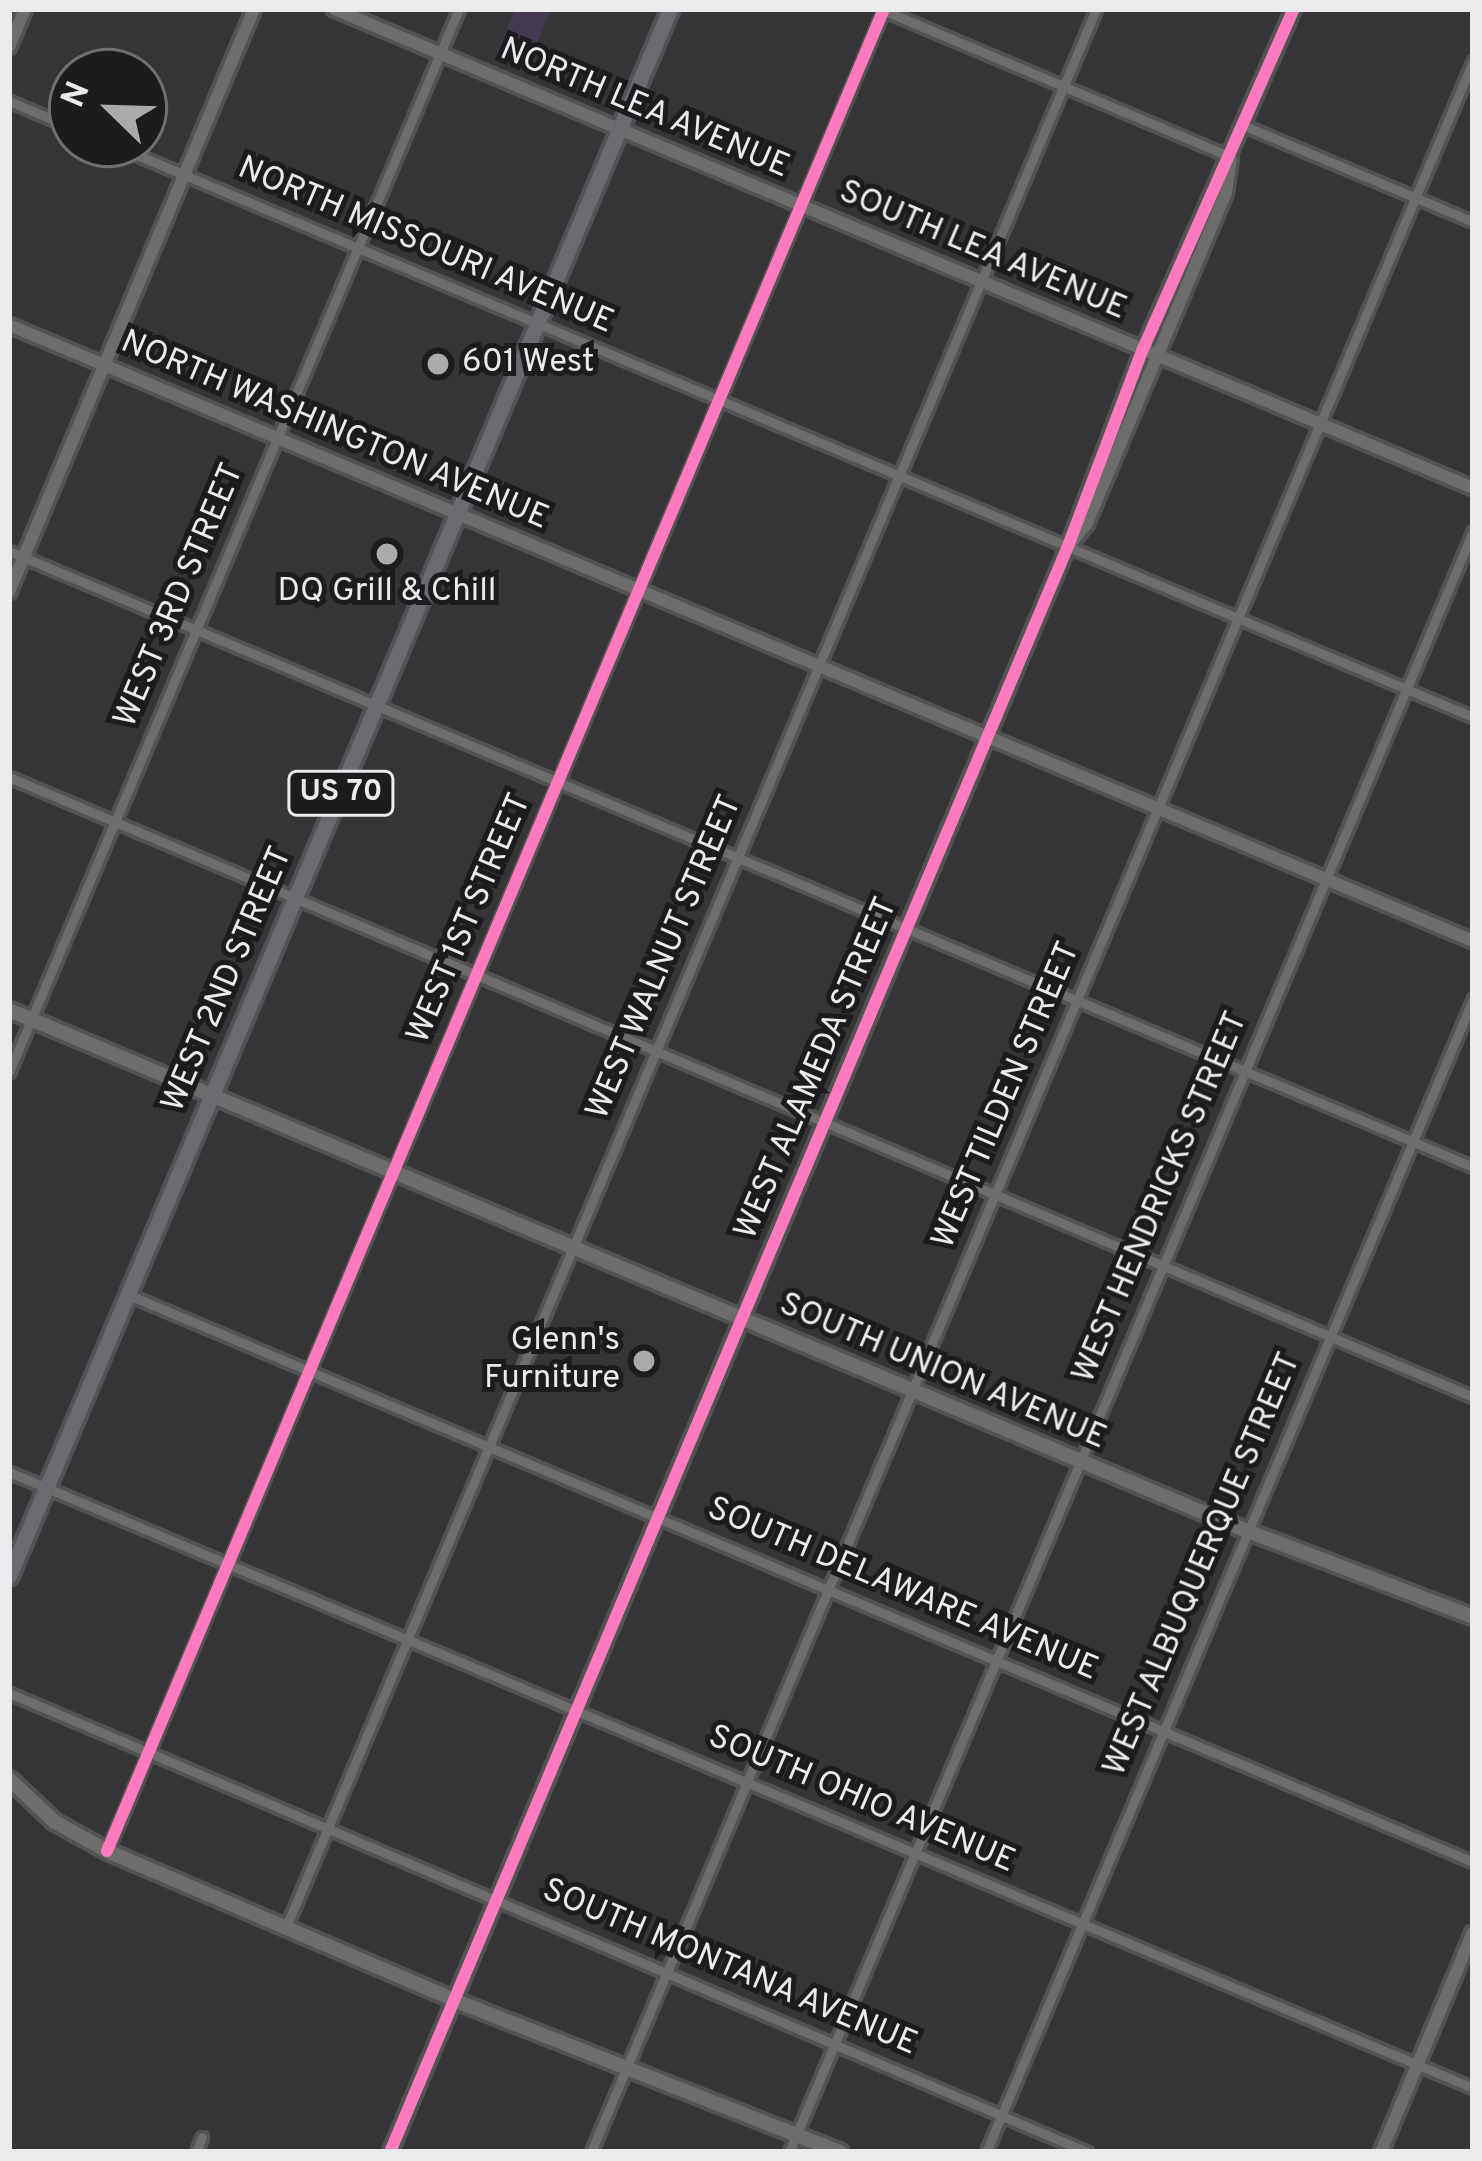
<!DOCTYPE html>
<style>
body{margin:0}
#map{position:relative;width:1482px;height:2161px;overflow:hidden;background:#353436;font-family:Overpass,sans-serif}
div>[style]{position:absolute}
.green>*{inset:0;background:#433a51}
.roads{filter:drop-shadow(3px 0 #535254) drop-shadow(-3px 0 #535254) drop-shadow(0 3px #535254) drop-shadow(0 -3px #535254)}
.minor>*{height:9px;margin:-4.5px;padding:0 4.5px;transform-origin:4.5px;border-radius:4.5px;background:#6d6d6e}
.tertiary>*{height:12px;margin:-6px;padding:0 6px;transform-origin:6px;border-radius:6px;background:#6d6d6e}
.secondary>*{height:14px;margin:-7px;padding:0 7px;transform-origin:7px;border-radius:7px;background:#6d6d6e}
.primary>*{height:15px;margin:-7.5px;padding:0 7.5px;transform-origin:7.5px;border-radius:7.5px;background:#6c6970}
.cycleway>*{height:12px;margin:-6px;padding:0 6px;transform-origin:6px;border-radius:6px;background:#fd7abc}
.dots>*{width:33px;height:33px;translate:-50% -50%;box-sizing:border-box;border:6px solid #1c1b1d;border-radius:50%}
span{translate:-50% -50%;white-space:nowrap;text-align:center;line-height:1.15;-webkit-text-stroke:10px #1c1b1d;paint-order:stroke}
.shield-label span{padding:3px 9px;background:#1c1b1d;border:3px solid;border-radius:9px;-webkit-text-stroke-width:0}
.shield-label{font-size:30px;color:#ebeaed;font-weight:700}
.street-label{font-size:33px;color:#ebeaed}
.poi-label{font-size:33px;color:#ebeaed}
.left{translate:0 -50%;text-align:left}
.right{translate:-100% -50%;text-align:right}
.frame{position:absolute;inset:0;border:12px solid #ebeaed;pointer-events:none}
.north{position:absolute;left:48px;top:48px;width:120px;height:120px;box-sizing:border-box;background:#1c1b1d;border:3px solid #6f6e70;border-radius:50%;rotate:293deg;font-size:33px;font-weight:700;line-height:48px;text-align:center;color:#ebeaed}
.north::after{content:'';display:block;margin:auto;width:42px;height:54px;background:#abaaad;clip-path:polygon(50% 0,100% 100%,50% 72%,0 100%)}
</style>
<div id="map">
<div class="green">
<i style="clip-path:polygon(515px 9px,550px 12px,527px 66px,497px 53px)"></i>
</div>
<div class="roads">
<div class="minor">
<i style="left:883px;top:10px;width:378px;rotate:22.9deg"></i>
<i style="left:9px;top:101px;width:69px;rotate:23.2deg"></i>
<i style="left:1245px;top:126px;width:247px;rotate:22.8deg"></i>
<i style="left:111px;top:144px;width:1478px;rotate:22.82deg"></i>
<i style="left:9px;top:551px;width:1588px;rotate:22.82deg"></i>
<i style="left:9px;top:777px;width:1590px;rotate:22.95deg"></i>
<i style="left:9px;top:1072px;width:1154px;rotate:-67.06deg"></i>
<i style="left:129px;top:1295px;width:1459px;rotate:22.87deg"></i>
<i style="left:9px;top:1472px;width:1588px;rotate:22.82deg"></i>
<i style="left:9px;top:1693px;width:1172px;rotate:23.06deg"></i>
<i style="left:107px;top:1851px;width:1999px;rotate:-67.13deg"></i>
<i style="left:286px;top:1927px;width:2082px;rotate:-67.1deg"></i>
<i style="left:196px;top:2152px;width:16px;rotate:-68deg"></i>
<i style="left:591px;top:2152px;width:2269px;rotate:-67.13deg"></i>
<i style="left:789px;top:2152px;width:1759px;rotate:-67.12deg"></i>
<i style="left:986px;top:2152px;width:1252px;rotate:-67.1deg"></i>
</div>
<div class="tertiary">
<i style="left:334px;top:9px;width:1236px;rotate:22.81deg"></i>
<i style="left:9px;top:47px;width:41px;rotate:-67.2deg"></i>
<i style="left:9px;top:325px;width:1588px;rotate:22.82deg"></i>
<i style="left:1068px;top:546px;width:30px;rotate:-50deg"></i>
<i style="left:1087px;top:523px;width:358px;rotate:-67.2deg"></i>
<i style="left:1226px;top:193px;width:34px;rotate:-82deg"></i>
<i style="left:9px;top:592px;width:632px;rotate:-67.21deg"></i>
<i style="left:390px;top:2152px;width:1743px;rotate:-67.11deg"></i>
<i style="left:1068px;top:546px;width:211px;rotate:-69.2deg"></i>
<i style="left:1143px;top:349px;width:372px;rotate:-66.1deg"></i>
<i style="left:1381px;top:2152px;width:238px;rotate:-67.3deg"></i>
</div>
<div class="secondary">
<i style="left:9px;top:1010px;width:1343px;rotate:22.82deg"></i>
<i style="left:1247px;top:1531px;width:242px;rotate:20.8deg"></i>
<i style="left:9px;top:1779px;width:63px;rotate:43.1deg"></i>
<i style="left:55px;top:1822px;width:60px;rotate:29.1deg"></i>
<i style="left:107px;top:1851px;width:378px;rotate:23.2deg"></i>
<i style="left:454px;top:2000px;width:415px;rotate:21.5deg"></i>
</div>
<div class="primary">
<i style="left:9px;top:1576px;width:1701px;rotate:-67.13deg"></i>
</div>
</div>
<div class="cycleway">
<i style="left:107px;top:1851px;width:1999px;rotate:-67.13deg"></i>
<i style="left:390px;top:2152px;width:1743px;rotate:-67.11deg"></i>
<i style="left:1068px;top:546px;width:211px;rotate:-69.2deg"></i>
<i style="left:1143px;top:349px;width:372px;rotate:-66.1deg"></i>
</div>
<div class="dots">
<i style="left:438px;top:364px;background:#abaaad"></i>
<i style="left:387px;top:554px;background:#abaaad"></i>
<i style="left:644px;top:1361px;background:#abaaad"></i>
</div>
<div class="shield-label">
<span style="left:341px;top:793px">US 70</span>
</div>
<div class="street-label">
<span style="left:644px;top:110px;rotate:23deg">NORTH LEA AVENUE</span>
<span style="left:425px;top:247px;rotate:23deg">NORTH MISSOURI AVENUE</span>
<span style="left:982px;top:252px;rotate:23deg">SOUTH LEA AVENUE</span>
<span style="left:334px;top:432px;rotate:23deg">NORTH WASHINGTON AVENUE</span>
<span style="left:181px;top:596px;rotate:-67deg">WEST 3RD STREET</span>
<span style="left:471px;top:919px;rotate:-67deg">WEST 1ST STREET</span>
<span style="left:666px;top:958px;rotate:-67deg">WEST WALNUT STREET</span>
<span style="left:229px;top:980px;rotate:-67deg">WEST 2ND STREET</span>
<span style="left:818px;top:1069px;rotate:-67deg">WEST ALAMEDA STREET</span>
<span style="left:1008px;top:1096px;rotate:-67deg">WEST TILDEN STREET</span>
<span style="left:1162px;top:1198px;rotate:-67deg">WEST HENDRICKS STREET</span>
<span style="left:942px;top:1373px;rotate:23deg">SOUTH UNION AVENUE</span>
<span style="left:1204px;top:1565px;rotate:-67deg">WEST ALBUQUERQUE STREET</span>
<span style="left:902px;top:1591px;rotate:23deg">SOUTH DELAWARE AVENUE</span>
<span style="left:861px;top:1801px;rotate:23deg">SOUTH OHIO AVENUE</span>
<span style="left:729px;top:1969px;rotate:23deg">SOUTH MONTANA AVENUE</span>
</div>
<div class="poi-label">
<span class="left" style="left:462px;top:364px">601 West</span>
<span style="left:387px;top:593px">DQ Grill &amp; Chill</span>
<span class="right" style="left:620px;top:1361px">Glenn's<br>Furniture</span>
</div>
<div class="frame"></div>
<div class="north">N</div>
</div>
